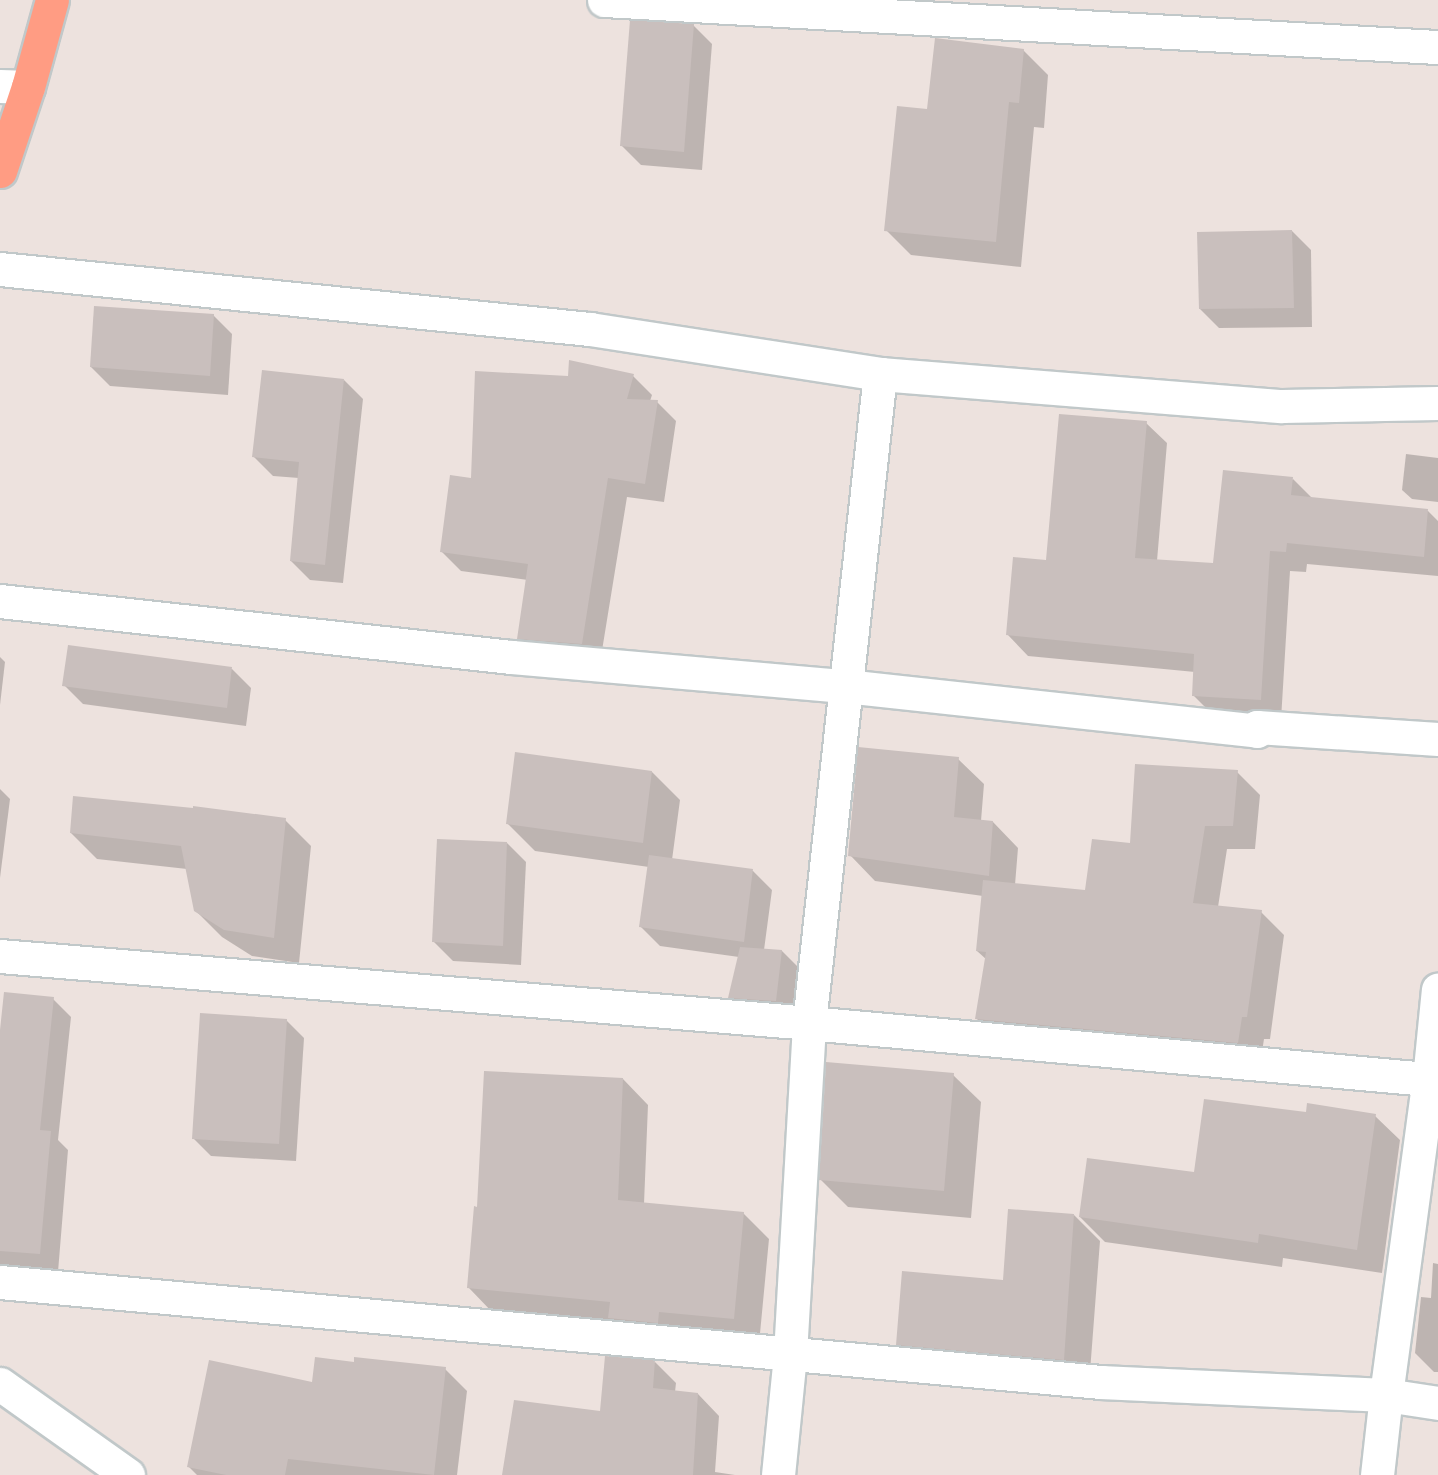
<!DOCTYPE html>
<style>
body{margin:0}
#map{position:relative;width:1438px;height:1475px;overflow:hidden;background:#ede2de;font-family:"Titillium Web",sans-serif}
div>[style]{position:absolute}
.shadow>*{inset:0;background:#0003}
.building>*{inset:0;background:#c9bfbd}
.roads{filter:drop-shadow(2px 0 #c1c8c9) drop-shadow(-2px 0 #c1c8c9) drop-shadow(0 2px #c1c8c9) drop-shadow(0 -2px #c1c8c9)}
.minor>*{height:33px;margin:-16.5px;padding:0 16.5px;transform-origin:16.5px;border-radius:16.5px;background:#fff}
.highway>*{height:33px;margin:-16.5px;padding:0 16.5px;transform-origin:16.5px;border-radius:16.5px;background:#ff9c83}
span{translate:-50% -50%;white-space:nowrap;text-align:center;line-height:1.15;-webkit-text-stroke:4.5px #fff;paint-order:stroke}
</style>
<div id="map">
<div class="shadow">
<i style="clip-path:polygon(693px 25px,712px 44px,702px 170px,641px 165px,622px 146px)"></i>
<i style="clip-path:polygon(1023px 50px,1048px 75px,1044px 128px,1034px 127px,1021px 267px,911px 255px,886px 230px,929px 111px)"></i>
<i style="clip-path:polygon(1292px 231px,1311px 250px,1312px 327px,1219px 328px,1200px 309px)"></i>
<i style="clip-path:polygon(213px 315px,232px 334px,228px 395px,110px 386px,91px 367px)"></i>
<i style="clip-path:polygon(633px 376px,652px 395px,650px 401px,657px 402px,676px 421px,664px 502px,627px 497px,600px 663px,537px 657px,518px 638px,528px 580px,461px 571px,442px 552px,472px 479px,570px 378px)"></i>
<i style="clip-path:polygon(344px 380px,363px 399px,343px 583px,310px 580px,291px 561px,299px 478px,273px 476px,254px 457px)"></i>
<i style="clip-path:polygon(1146px 423px,1167px 443px,1157px 561px,1214px 565px,1293px 479px,1313px 499px,1428px 511px,1438px 521px,1438px 576px,1307px 564px,1306px 572px,1290px 571px,1281px 720px,1214px 716px,1193px 695px,1195px 672px,1028px 656px,1008px 635px,1047px 562px)"></i>
<i style="clip-path:polygon(1406px 454px,1438px 458px,1438px 502px,1412px 499px,1402px 490px)"></i>
<i style="clip-path:polygon(0 657px,5px 662px,0 705px)"></i>
<i style="clip-path:polygon(232px 669px,251px 688px,246px 726px,83px 704px,64px 685px)"></i>
<i style="clip-path:polygon(958px 759px,984px 784px,981px 821px,993px 822px,1018px 848px,1015px 885px,1087px 892px,1131px 844px,1237px 772px,1260px 795px,1255px 849px,1227px 849px,1218px 907px,1261px 912px,1284px 935px,1270px 1039px,1264px 1039px,1260px 1065px,999px 1042px,977px 1019px,987px 960px,977px 951px,983px 896px,875px 881px,850px 855px)"></i>
<i style="clip-path:polygon(652px 772px,680px 800px,672px 860px,753px 871px,772px 890px,764px 950px,782px 951px,801px 970px,794px 1020px,749px 1016px,730px 997px,739px 957px,660px 946px,641px 927px,649px 867px,535px 851px,507px 823px)"></i>
<i style="clip-path:polygon(0 789px,10px 799px,0 878px)"></i>
<i style="clip-path:polygon(285px 820px,311px 846px,299px 963px,252px 956px,222px 937px,195px 910px,187px 869px,97px 859px,71px 833px)"></i>
<i style="clip-path:polygon(507px 843px,526px 862px,521px 965px,453px 961px,434px 942px)"></i>
<i style="clip-path:polygon(53px 999px,71px 1017px,58px 1140px,68px 1150px,58px 1272px,0 1266px,0 1044px)"></i>
<i style="clip-path:polygon(286px 1020px,304px 1038px,296px 1161px,211px 1156px,193px 1138px)"></i>
<i style="clip-path:polygon(953px 1075px,981px 1102px,971px 1218px,848px 1207px,820px 1179px)"></i>
<i style="clip-path:polygon(623px 1079px,648px 1105px,644px 1204px,743px 1213px,769px 1239px,759px 1344px,494px 1314px,469px 1288px)"></i>
<i style="clip-path:polygon(1375px 1116px,1400px 1140px,1382px 1273px,1283px 1258px,1282px 1267px,1105px 1242px,1080px 1217px,1196px 1174px)"></i>
<i style="clip-path:polygon(1074px 1215px,1100px 1241px,1089px 1385px,923px 1370px,897px 1344px,1005px 1281px)"></i>
<i style="clip-path:polygon(1433px 1263px,1438px 1264px,1438px 1372px,1434px 1372px,1415px 1353px,1421px 1297px,1431px 1298px)"></i>
<i style="clip-path:polygon(655px 1362px,676px 1383px,675px 1392px,698px 1394px,719px 1416px,715px 1472px,735px 1475px,504px 1475px,601px 1412px)"></i>
<i style="clip-path:polygon(355px 1363px,445px 1369px,467px 1391px,457px 1475px,197px 1475px,188px 1466px,313px 1383px)"></i>
</div>
<div class="building">
<i style="clip-path:polygon(630px 20px,694px 24px,684px 152px,620px 146px)"></i>
<i style="clip-path:polygon(935px 38px,1024px 49px,1019px 103px,1009px 102px,996px 242px,884px 231px,897px 106px,927px 109px)"></i>
<i style="clip-path:polygon(1292px 230px,1294px 308px,1199px 309px,1197px 232px)"></i>
<i style="clip-path:polygon(94px 306px,214px 314px,210px 376px,90px 367px)"></i>
<i style="clip-path:polygon(569px 360px,634px 374px,627px 399px,658px 400px,645px 484px,608px 478px,582px 644px,517px 639px,528px 564px,440px 552px,450px 475px,471px 478px,475px 371px,568px 376px)"></i>
<i style="clip-path:polygon(262px 370px,344px 379px,325px 565px,290px 561px,299px 462px,252px 457px)"></i>
<i style="clip-path:polygon(1059px 414px,1147px 421px,1135px 558px,1213px 563px,1223px 470px,1293px 477px,1291px 495px,1428px 509px,1424px 557px,1287px 543px,1286px 552px,1270px 551px,1261px 700px,1192px 696px,1194px 654px,1006px 635px,1013px 557px,1046px 560px)"></i>
<i style="clip-path:polygon(68px 645px,232px 667px,227px 708px,62px 686px)"></i>
<i style="clip-path:polygon(858px 747px,959px 757px,954px 817px,993px 821px,989px 876px,848px 856px)"></i>
<i style="clip-path:polygon(515px 752px,652px 771px,643px 843px,506px 824px)"></i>
<i style="clip-path:polygon(1135px 764px,1238px 770px,1233px 826px,1205px 826px,1193px 903px,1262px 910px,1247px 1017px,1242px 1017px,1238px 1043px,975px 1019px,986px 952px,976px 951px,983px 880px,1085px 890px,1092px 839px,1130px 843px)"></i>
<i style="clip-path:polygon(73px 796px,193px 808px,193px 806px,286px 818px,274px 938px,224px 930px,194px 911px,181px 846px,70px 833px)"></i>
<i style="clip-path:polygon(437px 839px,507px 842px,503px 946px,432px 942px)"></i>
<i style="clip-path:polygon(649px 855px,753px 869px,744px 942px,639px 927px)"></i>
<i style="clip-path:polygon(740px 947px,782px 950px,776px 1001px,728px 998px)"></i>
<i style="clip-path:polygon(4px 992px,54px 997px,40px 1130px,51px 1131px,40px 1254px,0 1251px,0 1030px)"></i>
<i style="clip-path:polygon(200px 1013px,287px 1019px,279px 1144px,192px 1139px)"></i>
<i style="clip-path:polygon(826px 1062px,954px 1073px,944px 1191px,819px 1180px)"></i>
<i style="clip-path:polygon(484px 1071px,623px 1078px,618px 1200px,744px 1212px,734px 1319px,659px 1312px,658px 1323px,608px 1318px,610px 1302px,467px 1288px,474px 1206px,477px 1207px)"></i>
<i style="clip-path:polygon(1204px 1099px,1306px 1112px,1307px 1103px,1376px 1114px,1357px 1250px,1259px 1234px,1258px 1243px,1079px 1217px,1087px 1158px,1194px 1172px)"></i>
<i style="clip-path:polygon(1008px 1209px,1074px 1214px,1064px 1360px,896px 1345px,902px 1271px,1003px 1280px)"></i>
<i style="clip-path:polygon(605px 1356px,655px 1360px,653px 1388px,698px 1393px,693px 1475px,502px 1475px,514px 1400px,600px 1411px)"></i>
<i style="clip-path:polygon(315px 1357px,354px 1362px,354px 1357px,446px 1367px,434px 1475px,288px 1459px,285px 1475px,226px 1475px,187px 1467px,209px 1360px,312px 1382px)"></i>
</div>
<div class="roads">
<div class="minor">
<i style="left:604px;top:0;width:835px;rotate:3.23deg"></i>
<i style="left:0;top:86px;width:28px;rotate:2deg"></i>
<i style="left:0;top:269px;width:593px;rotate:5.81deg"></i>
<i style="left:590px;top:329px;width:293px;rotate:8.8deg"></i>
<i style="left:880px;top:374px;width:403px;rotate:4.6deg"></i>
<i style="left:1282px;top:406px;width:156px;rotate:-1.1deg"></i>
<i style="left:0;top:601px;width:514px;rotate:6.25deg"></i>
<i style="left:511px;top:657px;width:335px;rotate:5deg"></i>
<i style="left:845px;top:686px;width:414px;rotate:6.2deg"></i>
<i style="left:1257px;top:731px;width:4px;rotate:-90deg"></i>
<i style="left:1257px;top:727px;width:181px;rotate:3.8deg"></i>
<i style="left:0;top:956px;width:812px;rotate:4.73deg"></i>
<i style="left:809px;top:1023px;width:632px;rotate:5.18deg"></i>
<i style="left:0;top:1282px;width:1105px;rotate:5.19deg"></i>
<i style="left:1100px;top:1382px;width:286px;rotate:2.6deg"></i>
<i style="left:1386px;top:1395px;width:53px;rotate:8.7deg"></i>
<i style="left:0;top:1384px;width:157px;rotate:35.4deg"></i>
<i style="left:778px;top:1475px;width:122px;rotate:-84.3deg"></i>
<i style="left:790px;top:1354px;width:332px;rotate:-86.7deg"></i>
<i style="left:809px;top:1023px;width:653px;rotate:-83.76deg"></i>
<i style="left:1377px;top:1475px;width:81px;rotate:-83.6deg"></i>
<i style="left:1386px;top:1395px;width:319px;rotate:-82.3deg"></i>
<i style="left:1429px;top:1079px;width:90px;rotate:-84.3deg"></i>
</div>
<div class="highway">
<i style="left:0;top:171px;width:89px;rotate:-71.6deg"></i>
<i style="left:28px;top:87px;width:90px;rotate:-74.6deg"></i>
</div>
</div>
</div>
